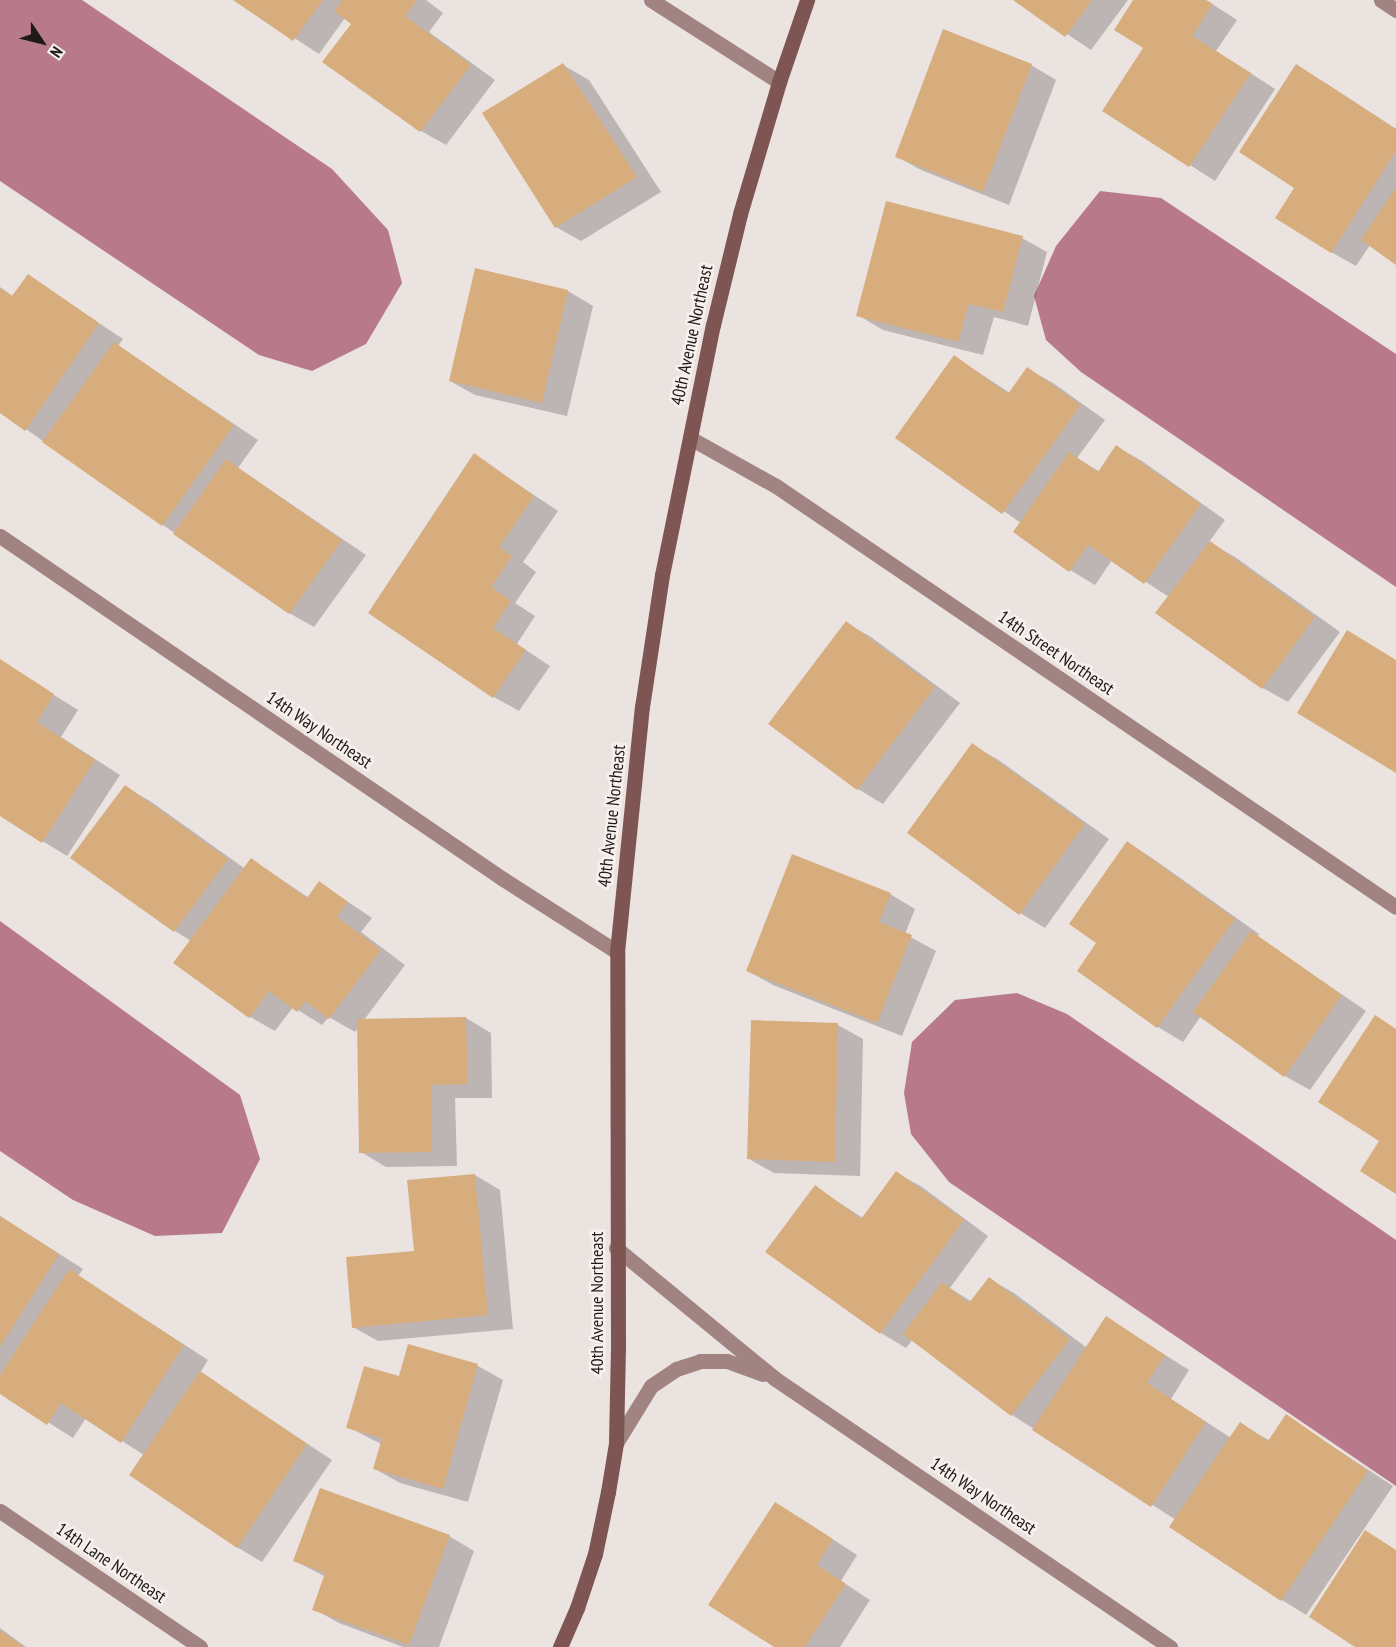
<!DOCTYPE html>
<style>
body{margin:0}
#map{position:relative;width:1396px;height:1647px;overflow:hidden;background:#ebe3e0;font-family:"PT Sans Narrow",sans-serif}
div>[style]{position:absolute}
.water>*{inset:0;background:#b7798b}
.shadow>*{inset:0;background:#0003}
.building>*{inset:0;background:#d7ad7e}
.street>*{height:15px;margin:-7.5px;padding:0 7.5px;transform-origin:7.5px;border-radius:7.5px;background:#a18481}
.secondary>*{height:15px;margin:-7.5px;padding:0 7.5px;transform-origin:7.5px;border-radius:7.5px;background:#7e5553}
span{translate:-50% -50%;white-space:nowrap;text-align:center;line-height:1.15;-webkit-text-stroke:5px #f8f0ed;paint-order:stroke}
.street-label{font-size:18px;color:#1d1a19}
.north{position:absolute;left:12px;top:12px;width:60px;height:60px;-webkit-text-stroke:4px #f8f0ed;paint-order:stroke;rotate:125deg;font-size:16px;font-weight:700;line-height:24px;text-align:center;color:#1d1a19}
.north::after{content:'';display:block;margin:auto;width:21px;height:27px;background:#1d1a19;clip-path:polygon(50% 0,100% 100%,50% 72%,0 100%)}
</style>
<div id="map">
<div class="water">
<i style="clip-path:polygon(0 0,82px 0,332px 169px,388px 230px,402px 283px,366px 344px,312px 371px,259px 355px,0 181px)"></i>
<i style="clip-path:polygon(1100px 191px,1161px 198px,1396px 354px,1396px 587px,1081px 372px,1046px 340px,1034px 296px,1056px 246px)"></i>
<i style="clip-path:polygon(0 921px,240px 1095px,260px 1159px,222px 1233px,155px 1236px,73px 1200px,0 1151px)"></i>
<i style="clip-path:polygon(1017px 993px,1067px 1014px,1396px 1240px,1396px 1486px,949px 1182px,911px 1134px,904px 1093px,912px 1042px,955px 1000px)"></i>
</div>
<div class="shadow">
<i style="clip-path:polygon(236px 0,426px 0,443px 13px,429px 32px,495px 80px,446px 145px,421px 131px,324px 61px,353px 23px,345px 18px,319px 54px)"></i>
<i style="clip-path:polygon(1016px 0,1128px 0,1091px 50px)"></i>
<i style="clip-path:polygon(1135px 0,1206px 0,1237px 20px,1216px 51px,1275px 89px,1215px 181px,1104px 110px,1145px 48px)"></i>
<i style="clip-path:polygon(563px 65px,589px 80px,661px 192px,581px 241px,556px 227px)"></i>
<i style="clip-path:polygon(1031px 65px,1056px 80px,1009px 205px,921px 170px,896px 156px)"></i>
<i style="clip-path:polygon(1321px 80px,1396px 129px,1396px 263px,1370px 245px,1356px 266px,1331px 252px,1296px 188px)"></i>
<i style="clip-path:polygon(1022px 238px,1047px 252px,1028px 326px,994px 317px,983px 355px,883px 330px,858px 315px)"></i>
<i style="clip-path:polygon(476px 270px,568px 291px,593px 306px,567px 416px,475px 395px,450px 381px)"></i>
<i style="clip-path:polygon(28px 276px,123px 339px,118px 346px,258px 440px,238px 468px,366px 555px,314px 627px,289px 613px,0 411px,0 287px,14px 297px)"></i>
<i style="clip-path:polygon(955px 357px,1010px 393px,1028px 369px,1053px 383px,1105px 420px,1077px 458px,1100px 472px,1117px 447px,1142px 461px,1225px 520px,1209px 542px,1235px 557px,1340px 632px,1288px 702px,1263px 688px,1169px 597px,1112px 560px,1095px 585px,1070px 570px,1021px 523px,897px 437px)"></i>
<i style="clip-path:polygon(474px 455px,558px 511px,523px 562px,536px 572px,515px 603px,535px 616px,517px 644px,550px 666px,519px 711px,494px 697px)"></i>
<i style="clip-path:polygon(846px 623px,871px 637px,960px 703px,883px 804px,858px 789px,770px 723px)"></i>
<i style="clip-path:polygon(0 661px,78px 710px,61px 737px,120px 775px,67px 856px,0 815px)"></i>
<i style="clip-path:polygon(972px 745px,997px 759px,1109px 839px,1045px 928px,1020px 913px,909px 833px)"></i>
<i style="clip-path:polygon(125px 787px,150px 801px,244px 868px,251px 859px,309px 898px,320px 883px,372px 918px,361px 932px,405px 965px,364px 1020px,466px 1018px,491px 1033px,492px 1098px,455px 1098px,457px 1166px,386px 1167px,361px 1152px,358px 1028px,355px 1032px,329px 1017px,322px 1025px,293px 1007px,275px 1031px,250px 1017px,191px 941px,175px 931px)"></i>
<i style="clip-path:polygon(1128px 843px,1152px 858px,1259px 934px,1258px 937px,1366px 1011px,1310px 1090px,1285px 1076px,1201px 1016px,1183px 1042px,1158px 1027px,1079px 970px,1098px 943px)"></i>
<i style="clip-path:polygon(890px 894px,915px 909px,905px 934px,936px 951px,902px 1036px,773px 985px,748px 971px)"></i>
<i style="clip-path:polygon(838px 1025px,863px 1039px,860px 1176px,774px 1173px,749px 1159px)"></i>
<i style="clip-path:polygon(897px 1173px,922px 1187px,988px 1236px,950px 1288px,972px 1302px,989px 1279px,1014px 1293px,1087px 1348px,1106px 1318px,1189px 1370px,1171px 1399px,1231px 1438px,1241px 1424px,1270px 1441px,1286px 1416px,1393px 1486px,1306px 1615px,1282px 1600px,1176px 1520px,1012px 1415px,913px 1339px,906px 1348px,881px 1333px,767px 1251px,815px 1187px,863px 1218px)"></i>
<i style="clip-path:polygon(475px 1175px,500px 1190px,513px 1329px,378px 1341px,353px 1327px,416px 1252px,409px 1181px)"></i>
<i style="clip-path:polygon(0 1216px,83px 1269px,78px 1276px,208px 1360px,200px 1373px,332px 1460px,262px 1562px,237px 1547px,144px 1455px,86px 1418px,73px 1438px,0 1392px)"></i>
<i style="clip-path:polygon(409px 1346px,478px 1366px,503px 1380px,468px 1502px,400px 1483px,375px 1469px,381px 1444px,348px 1427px,400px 1377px)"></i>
<i style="clip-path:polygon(800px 1518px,857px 1555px,841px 1581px,870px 1600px,840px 1647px,777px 1647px)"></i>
<i style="clip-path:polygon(449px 1536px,474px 1551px,439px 1647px,403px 1647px,339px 1623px,314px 1609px,326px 1577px,295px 1561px)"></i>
<i style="clip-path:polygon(0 1628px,26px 1647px,0 1647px)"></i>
</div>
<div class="building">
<i style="clip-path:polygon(233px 0,323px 0,293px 41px)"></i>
<i style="clip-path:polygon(342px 0,417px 0,405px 16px,471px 65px,420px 132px,322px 62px,351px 24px,334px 11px)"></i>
<i style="clip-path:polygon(1013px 0,1092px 0,1065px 37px)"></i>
<i style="clip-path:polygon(1133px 0,1206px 0,1213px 4px,1192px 36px,1251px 73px,1189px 167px,1102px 111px,1143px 48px,1114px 30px)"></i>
<i style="clip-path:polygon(943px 29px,1032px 64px,983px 192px,895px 157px)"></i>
<i style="clip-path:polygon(563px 63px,637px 177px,555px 228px,482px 113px)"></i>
<i style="clip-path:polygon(1296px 64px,1396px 129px,1396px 151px,1331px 253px,1275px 218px,1294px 188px,1239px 152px)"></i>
<i style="clip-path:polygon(1396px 187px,1396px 265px,1361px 240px)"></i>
<i style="clip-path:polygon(886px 201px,1023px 236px,1003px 312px,969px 304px,958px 342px,856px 316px)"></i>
<i style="clip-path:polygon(475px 268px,568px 290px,542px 403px,449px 381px)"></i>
<i style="clip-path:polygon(28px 274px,99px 323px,25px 431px,0 413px,0 288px,12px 296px)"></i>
<i style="clip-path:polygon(114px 342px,234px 425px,162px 526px,42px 442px)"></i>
<i style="clip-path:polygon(954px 355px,1008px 394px,1027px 367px,1081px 405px,1002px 514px,895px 438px)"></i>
<i style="clip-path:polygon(1116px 445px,1201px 504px,1144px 584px,1088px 545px,1069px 572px,1013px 532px,1069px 452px,1098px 472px)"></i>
<i style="clip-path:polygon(474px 453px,534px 496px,499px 547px,512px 556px,491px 587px,511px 601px,493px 628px,526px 650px,493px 698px,368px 613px)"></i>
<i style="clip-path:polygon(226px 459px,342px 540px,289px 614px,173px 534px)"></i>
<i style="clip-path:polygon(1210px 541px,1315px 617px,1262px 689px,1155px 613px)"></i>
<i style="clip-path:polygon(846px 621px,935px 687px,857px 790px,768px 724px)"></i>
<i style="clip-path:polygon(1347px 630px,1396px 660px,1396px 773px,1297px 713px)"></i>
<i style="clip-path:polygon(0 659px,54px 694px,37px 722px,95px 760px,42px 843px,0 816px)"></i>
<i style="clip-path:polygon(972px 743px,1085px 824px,1019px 915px,907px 833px)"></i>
<i style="clip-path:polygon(125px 785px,228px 859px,174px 932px,70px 858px)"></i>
<i style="clip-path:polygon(1127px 841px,1235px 919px,1157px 1028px,1077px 971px,1096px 943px,1069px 924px)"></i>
<i style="clip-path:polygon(792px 854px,891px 893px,879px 922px,912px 935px,877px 1023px,746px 971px)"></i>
<i style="clip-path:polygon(251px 858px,307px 898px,319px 881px,348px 902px,337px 917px,381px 950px,329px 1019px,305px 1001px,297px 1012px,269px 991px,249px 1018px,173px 963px)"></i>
<i style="clip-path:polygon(1251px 931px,1342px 995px,1284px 1077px,1193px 1012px)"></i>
<i style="clip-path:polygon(1375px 1015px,1396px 1029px,1396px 1194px,1360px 1171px,1379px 1141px,1318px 1102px)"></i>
<i style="clip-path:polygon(466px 1017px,468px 1084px,431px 1085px,432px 1152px,359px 1153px,357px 1019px)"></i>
<i style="clip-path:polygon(751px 1020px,838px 1023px,835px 1162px,747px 1159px)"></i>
<i style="clip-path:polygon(896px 1171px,964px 1220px,880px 1334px,765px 1252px,815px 1185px,861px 1219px)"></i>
<i style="clip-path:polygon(475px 1174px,488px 1315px,352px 1328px,346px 1257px,414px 1251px,407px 1180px)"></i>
<i style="clip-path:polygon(0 1216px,59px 1254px,0 1347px)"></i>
<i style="clip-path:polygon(69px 1269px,184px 1345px,121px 1443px,61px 1403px,47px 1425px,0 1394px,0 1375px)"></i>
<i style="clip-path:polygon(989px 1277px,1070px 1339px,1011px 1416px,903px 1334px,942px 1282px,969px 1303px)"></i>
<i style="clip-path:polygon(1106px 1316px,1165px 1355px,1147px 1383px,1206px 1422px,1151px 1507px,1032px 1430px)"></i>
<i style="clip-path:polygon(408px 1344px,478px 1364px,443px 1489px,373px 1469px,382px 1438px,346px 1428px,364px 1366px,399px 1376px)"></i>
<i style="clip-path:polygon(200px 1371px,307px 1444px,237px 1548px,129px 1475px)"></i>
<i style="clip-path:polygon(1286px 1414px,1368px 1471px,1281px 1601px,1169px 1527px,1240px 1422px,1268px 1441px)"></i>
<i style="clip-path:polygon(320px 1488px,450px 1535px,409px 1645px,312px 1610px,325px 1573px,293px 1561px)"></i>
<i style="clip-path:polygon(775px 1502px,833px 1539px,817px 1565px,846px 1584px,805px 1647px,774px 1647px,708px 1605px)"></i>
<i style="clip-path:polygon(1365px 1530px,1396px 1550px,1396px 1647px,1355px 1647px,1309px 1617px)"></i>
<i style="clip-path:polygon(0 1630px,24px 1647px,0 1647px)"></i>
</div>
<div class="street">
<i style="left:651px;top:0;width:152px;rotate:32.6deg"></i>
<i style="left:1381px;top:0;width:18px;rotate:34deg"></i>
<i style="left:690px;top:438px;width:98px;rotate:29.2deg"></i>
<i style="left:776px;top:486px;width:749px;rotate:34.18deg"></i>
<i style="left:0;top:536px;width:609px;rotate:34.29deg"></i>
<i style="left:503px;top:879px;width:135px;rotate:32.6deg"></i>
<i style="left:616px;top:1248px;width:205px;rotate:39.4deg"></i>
<i style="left:774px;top:1378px;width:479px;rotate:34.2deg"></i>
<i style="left:616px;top:1443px;width:67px;rotate:-58.4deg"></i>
<i style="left:651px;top:1386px;width:30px;rotate:-34deg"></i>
<i style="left:676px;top:1369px;width:25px;rotate:-18deg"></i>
<i style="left:700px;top:1361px;width:27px"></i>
<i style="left:727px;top:1361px;width:38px;rotate:20deg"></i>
<i style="left:0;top:1511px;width:242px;rotate:34.2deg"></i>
</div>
<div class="secondary">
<i style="left:560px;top:1647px;width:43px;rotate:-66.4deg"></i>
<i style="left:577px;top:1608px;width:57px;rotate:-71.6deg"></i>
<i style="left:595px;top:1554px;width:63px;rotate:-78.2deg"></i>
<i style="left:608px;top:1492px;width:50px;rotate:-80.7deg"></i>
<i style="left:616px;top:1443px;width:98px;rotate:-88.8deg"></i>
<i style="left:618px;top:1345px;width:393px;rotate:-90.1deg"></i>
<i style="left:617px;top:952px;width:246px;rotate:-84.2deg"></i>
<i style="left:642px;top:707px;width:134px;rotate:-81.4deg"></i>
<i style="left:662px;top:575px;width:255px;rotate:-78.5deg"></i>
<i style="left:713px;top:325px;width:114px;rotate:-76.3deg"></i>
<i style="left:740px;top:214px;width:138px;rotate:-73.5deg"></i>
<i style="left:779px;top:82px;width:87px;rotate:-71.1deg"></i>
</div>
<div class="street-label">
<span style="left:692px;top:335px;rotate:-78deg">40th Avenue Northeast</span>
<span style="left:1056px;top:653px;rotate:34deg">14th Street Northeast</span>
<span style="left:319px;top:730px;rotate:34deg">14th Way Northeast</span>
<span style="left:612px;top:816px;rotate:-84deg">40th Avenue Northeast</span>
<span style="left:597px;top:1303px;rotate:-90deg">40th Avenue Northeast</span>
<span style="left:983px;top:1496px;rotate:34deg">14th Way Northeast</span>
<span style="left:111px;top:1563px;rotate:34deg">14th Lane Northeast</span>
</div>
<div class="north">N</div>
</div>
